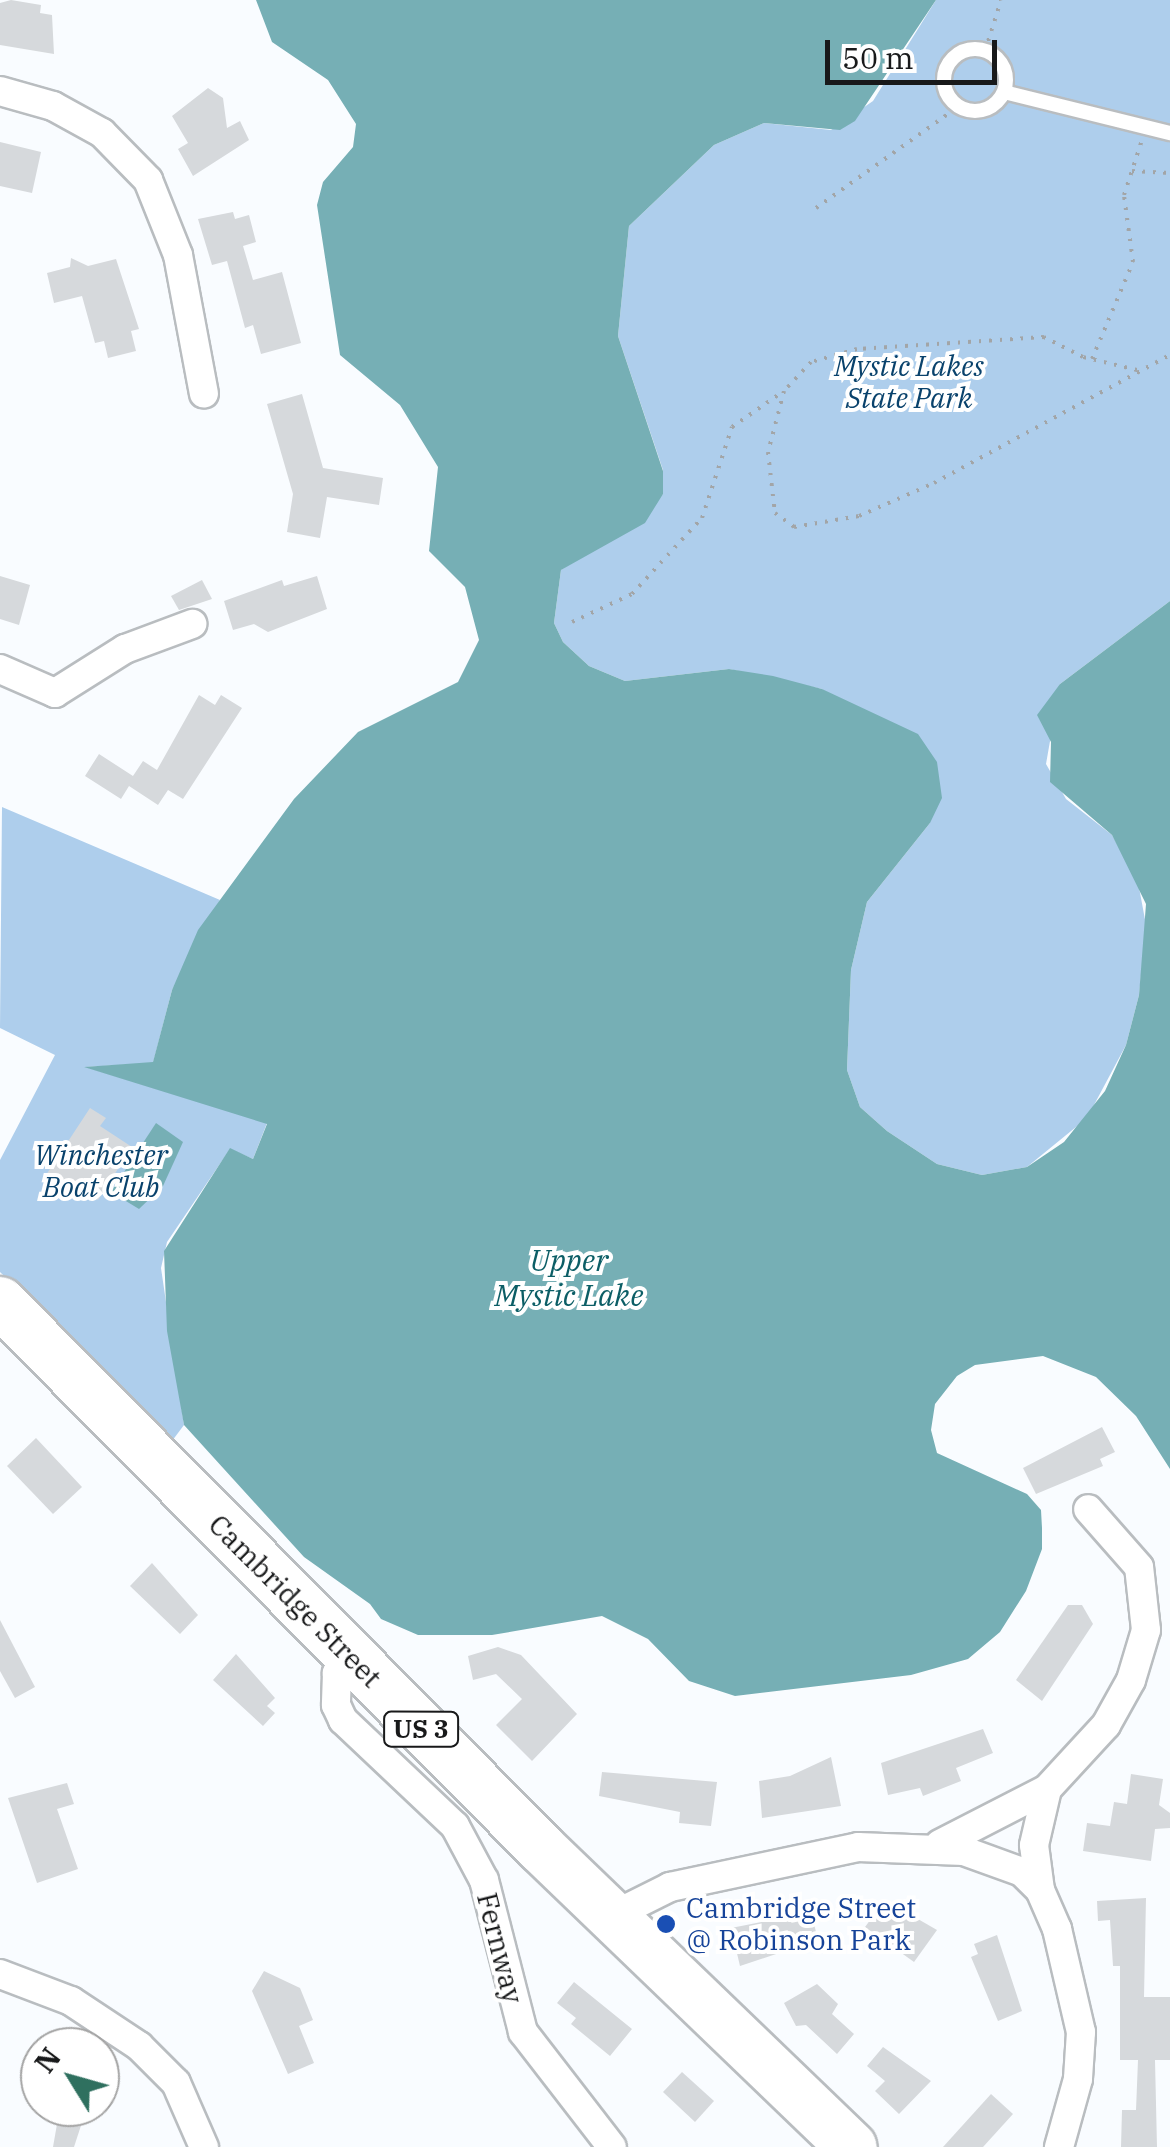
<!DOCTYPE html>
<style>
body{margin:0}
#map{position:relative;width:1170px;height:2147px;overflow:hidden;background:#f9fcff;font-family:"IBM Plex Serif",serif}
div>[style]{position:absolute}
.green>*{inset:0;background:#aeceec}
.water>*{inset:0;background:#76afb5}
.building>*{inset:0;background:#d6d9dc}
.path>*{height:4px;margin-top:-2px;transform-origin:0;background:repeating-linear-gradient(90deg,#a2a5a7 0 2.5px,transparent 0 10.5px)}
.roads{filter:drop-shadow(2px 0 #b9bdc0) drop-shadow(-2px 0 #b9bdc0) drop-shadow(0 2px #b9bdc0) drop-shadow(0 -2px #b9bdc0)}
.lane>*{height:14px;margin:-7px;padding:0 7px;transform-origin:7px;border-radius:7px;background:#fff}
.lane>.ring{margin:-7px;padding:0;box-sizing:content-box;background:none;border:14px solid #fff;border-radius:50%}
.street>*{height:28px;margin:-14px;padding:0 14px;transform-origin:14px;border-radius:14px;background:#fff}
.highway>*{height:50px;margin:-25px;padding:0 25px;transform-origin:25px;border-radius:25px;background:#fff}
.dots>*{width:28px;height:28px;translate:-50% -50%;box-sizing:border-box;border:5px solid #fff;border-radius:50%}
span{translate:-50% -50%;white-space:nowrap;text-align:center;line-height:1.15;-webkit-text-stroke:8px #fff;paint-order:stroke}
.shield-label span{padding:2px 8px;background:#fff;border:2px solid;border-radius:8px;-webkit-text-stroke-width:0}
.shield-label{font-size:25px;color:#18191a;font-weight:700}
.park-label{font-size:28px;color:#09426c;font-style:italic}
.street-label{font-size:28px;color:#18191a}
.transit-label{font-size:28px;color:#164399}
.left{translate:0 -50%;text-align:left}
.water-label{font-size:30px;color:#0c5e66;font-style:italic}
.north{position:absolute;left:20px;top:2027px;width:100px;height:100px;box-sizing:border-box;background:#fff;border:2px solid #a3a3a3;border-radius:50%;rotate:307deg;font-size:28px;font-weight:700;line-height:40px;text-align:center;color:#18191a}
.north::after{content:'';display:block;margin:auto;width:35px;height:45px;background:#2f705f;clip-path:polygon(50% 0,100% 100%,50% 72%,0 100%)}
.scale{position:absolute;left:825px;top:40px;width:172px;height:45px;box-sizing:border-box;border:5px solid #18191a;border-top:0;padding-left:12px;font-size:30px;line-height:35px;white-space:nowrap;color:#18191a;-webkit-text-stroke:8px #fff;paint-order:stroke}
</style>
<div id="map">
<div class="green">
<i style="clip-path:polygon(936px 0,1170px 0,1170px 601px,1060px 684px,1046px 764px,1066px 799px,1112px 835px,1138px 882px,1146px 925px,1139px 995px,1126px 1045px,1087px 1118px,1027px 1167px,982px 1175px,937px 1164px,887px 1131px,860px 1107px,847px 1070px,851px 970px,867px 902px,930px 823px,822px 689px,729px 669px,625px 681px,589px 666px,563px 642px,554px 623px,561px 570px,663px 494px,663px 470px,618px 336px,629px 226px,714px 145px,764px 123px,831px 130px,873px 101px)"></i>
<i style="clip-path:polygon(2px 807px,220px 900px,172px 990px,153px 1063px,86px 1067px,267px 1123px,253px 1159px,230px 1149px,167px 1242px,161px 1268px,184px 1425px,172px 1441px,0 1272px,0 1160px,55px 1055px,0 1028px)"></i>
</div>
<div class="water">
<i style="clip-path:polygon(256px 0,936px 0,855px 121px,840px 130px,764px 123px,714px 145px,629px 226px,618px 336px,663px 471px,663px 494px,645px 523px,561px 570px,554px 623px,563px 642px,589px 666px,625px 681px,729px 669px,773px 676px,822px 689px,918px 734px,937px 762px,942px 798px,930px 823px,867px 902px,851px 970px,847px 1070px,860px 1107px,887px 1131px,937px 1164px,982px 1175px,1027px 1167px,1064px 1142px,1105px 1091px,1126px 1045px,1139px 995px,1146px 904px,1112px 835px,1050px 782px,1051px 742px,1037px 715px,1060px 684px,1170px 601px,1170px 1469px,1136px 1416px,1096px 1377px,1043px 1356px,975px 1365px,957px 1376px,935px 1404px,931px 1430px,937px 1453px,1027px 1494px,1041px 1510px,1042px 1528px,1042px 1549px,1026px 1591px,1000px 1632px,968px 1659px,911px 1675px,735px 1696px,689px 1681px,648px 1639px,602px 1616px,492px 1635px,418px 1635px,381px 1619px,370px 1604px,304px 1557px,184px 1425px,167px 1331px,164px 1251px,230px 1148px,253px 1159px,267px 1124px,84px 1067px,153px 1062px,172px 990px,198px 930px,294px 799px,358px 732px,458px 682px,479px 640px,465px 587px,429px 551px,438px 467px,400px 405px,340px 355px,317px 205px,323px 182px,353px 147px,356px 124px,328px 80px,272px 42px)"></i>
<i style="clip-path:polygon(156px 1123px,183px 1142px,163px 1186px,139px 1209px,111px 1192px)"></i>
</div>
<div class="building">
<i style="clip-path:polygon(11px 0,41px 5px,40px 13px,52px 15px,54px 54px,0 45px,0 3px)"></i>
<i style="clip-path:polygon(208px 88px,223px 98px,227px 128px,240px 121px,249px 140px,193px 176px,178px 149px,188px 143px,172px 116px)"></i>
<i style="clip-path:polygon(0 142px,41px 152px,32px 193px,0 186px)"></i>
<i style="clip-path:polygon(233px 212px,235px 219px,249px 215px,256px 242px,243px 246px,253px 280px,282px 272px,301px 343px,261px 354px,253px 325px,245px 328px,227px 261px,212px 265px,198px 219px)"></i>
<i style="clip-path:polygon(71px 258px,88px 266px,116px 259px,139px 329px,131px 331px,136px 351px,108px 358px,104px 341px,95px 343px,82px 296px,54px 303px,47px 273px,70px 267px)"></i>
<i style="clip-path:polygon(302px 394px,323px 468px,383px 478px,379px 505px,327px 497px,320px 538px,287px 532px,293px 494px,267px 404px)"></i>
<i style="clip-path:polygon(0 576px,30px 585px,19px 625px,0 619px)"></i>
<i style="clip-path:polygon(317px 576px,327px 609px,268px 632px,254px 624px,233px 630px,224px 601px,282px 580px,284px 586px)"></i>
<i style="clip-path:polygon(202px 580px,212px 599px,179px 610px,171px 596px)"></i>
<i style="clip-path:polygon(199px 695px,215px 705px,221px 695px,242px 708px,183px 799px,168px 790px,158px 805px,129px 786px,121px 799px,85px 776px,99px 754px,133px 776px,143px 761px,157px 770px)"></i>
<i style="clip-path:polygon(90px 1108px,106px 1118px,100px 1126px,132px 1147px,98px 1200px,89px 1194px,86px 1200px,46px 1175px)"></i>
<i style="clip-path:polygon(1102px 1427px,1115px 1452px,1100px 1459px,1103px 1466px,1036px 1494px,1023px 1468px)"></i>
<i style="clip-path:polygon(36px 1438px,82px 1487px,53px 1514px,7px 1466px)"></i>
<i style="clip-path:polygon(152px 1563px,198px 1615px,180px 1634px,130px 1586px)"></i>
<i style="clip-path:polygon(1068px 1605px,1082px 1605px,1093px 1624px,1042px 1701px,1016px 1680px)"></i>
<i style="clip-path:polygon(0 1620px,35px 1687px,15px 1698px,0 1671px)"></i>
<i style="clip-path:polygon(498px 1647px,521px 1655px,577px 1714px,532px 1761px,496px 1725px,522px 1699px,496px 1674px,473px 1680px,468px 1656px)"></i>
<i style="clip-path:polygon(236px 1654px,275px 1698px,267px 1706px,275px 1713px,263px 1726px,213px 1680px)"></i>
<i style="clip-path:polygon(983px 1729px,993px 1753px,956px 1768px,961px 1781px,923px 1796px,920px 1788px,888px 1795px,881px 1763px)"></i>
<i style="clip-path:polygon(831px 1757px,841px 1806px,762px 1818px,759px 1781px,790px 1776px)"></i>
<i style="clip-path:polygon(602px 1772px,717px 1782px,711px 1826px,679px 1823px,680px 1812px,599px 1796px)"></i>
<i style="clip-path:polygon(1131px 1774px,1163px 1779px,1159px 1805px,1170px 1813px,1170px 1828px,1155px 1829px,1151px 1861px,1083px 1851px,1087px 1823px,1110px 1826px,1114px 1802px,1127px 1804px)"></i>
<i style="clip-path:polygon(67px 1783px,74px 1804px,57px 1809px,78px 1869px,37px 1883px,8px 1798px)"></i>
<i style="clip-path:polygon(1146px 1898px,1144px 1997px,1170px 1997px,1170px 2060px,1155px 2060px,1157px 2147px,1121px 2147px,1122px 2110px,1136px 2110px,1138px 2060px,1120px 2060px,1120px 1966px,1113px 1966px,1110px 1920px,1098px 1921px,1097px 1901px)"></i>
<i style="clip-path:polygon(885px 1900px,937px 1930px,914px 1962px,865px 1927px)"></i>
<i style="clip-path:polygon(811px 1912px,818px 1940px,740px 1966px,731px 1928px)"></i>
<i style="clip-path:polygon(997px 1935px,1022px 2011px,998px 2021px,971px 1957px,978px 1954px,974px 1944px)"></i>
<i style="clip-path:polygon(264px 1971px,300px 1988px,313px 2020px,299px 2026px,314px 2063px,288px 2074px,252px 1991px)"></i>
<i style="clip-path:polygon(574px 1982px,632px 2029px,610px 2056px,571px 2024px,576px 2018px,557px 2003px)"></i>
<i style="clip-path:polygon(817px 1984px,838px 2004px,832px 2014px,854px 2034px,837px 2054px,806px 2025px,796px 2026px,784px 2003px)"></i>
<i style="clip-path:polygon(883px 2047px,931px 2081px,899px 2114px,875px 2091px,885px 2081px,867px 2066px)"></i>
<i style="clip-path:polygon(682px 2072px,714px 2101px,695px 2122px,663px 2092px)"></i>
<i style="clip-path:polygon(991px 2094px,1013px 2114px,983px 2147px,943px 2147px)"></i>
<i style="clip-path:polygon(60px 2107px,87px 2107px,74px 2147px,53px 2147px)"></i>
</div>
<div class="path">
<i style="left:985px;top:51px;width:53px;rotate:-72.6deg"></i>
<i style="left:1132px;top:171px;width:38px;rotate:3deg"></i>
<i style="left:816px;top:208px;width:176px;rotate:-35.5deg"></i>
<i style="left:1092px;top:359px;width:105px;rotate:-67.1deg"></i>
<i style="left:1133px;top:262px;width:68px;rotate:-97.7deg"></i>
<i style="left:1124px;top:195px;width:55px;rotate:-71.9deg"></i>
<i style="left:1137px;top:370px;width:56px;rotate:-166.5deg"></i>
<i style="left:1083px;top:357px;width:44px;rotate:-152.9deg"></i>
<i style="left:1044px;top:337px;width:187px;rotate:176.3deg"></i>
<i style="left:857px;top:349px;width:48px;rotate:164.2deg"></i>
<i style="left:811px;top:362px;width:40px;rotate:133deg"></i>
<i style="left:784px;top:391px;width:63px;rotate:104.7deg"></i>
<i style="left:768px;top:452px;width:61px;rotate:83.5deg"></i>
<i style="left:775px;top:513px;width:24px;rotate:36deg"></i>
<i style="left:794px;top:527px;width:66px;rotate:-9.6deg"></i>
<i style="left:859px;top:516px;width:82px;rotate:-23.7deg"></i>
<i style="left:934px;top:483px;width:268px;rotate:-28.5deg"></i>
<i style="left:572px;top:622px;width:66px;rotate:-25deg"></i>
<i style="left:632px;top:594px;width:103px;rotate:-47.4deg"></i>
<i style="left:702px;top:518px;width:96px;rotate:-71.8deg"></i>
<i style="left:732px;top:427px;width:60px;rotate:-34.8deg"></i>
</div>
<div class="roads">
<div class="lane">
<i class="ring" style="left:944px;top:49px;width:48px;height:48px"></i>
<i style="left:1008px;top:93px;width:167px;rotate:13.9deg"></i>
</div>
<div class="street">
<i style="left:0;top:91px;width:55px;rotate:15.8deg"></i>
<i style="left:53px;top:106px;width:56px;rotate:28.9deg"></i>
<i style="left:102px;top:133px;width:66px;rotate:45.6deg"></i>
<i style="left:148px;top:180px;width:81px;rotate:68.2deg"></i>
<i style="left:178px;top:255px;width:141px;rotate:79.4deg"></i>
<i style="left:0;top:669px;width:60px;rotate:23.6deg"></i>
<i style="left:55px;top:693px;width:83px;rotate:-32.2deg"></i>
<i style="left:125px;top:649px;width:72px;rotate:-20.5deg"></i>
<i style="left:352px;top:1659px;width:21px;rotate:137deg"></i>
<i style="left:337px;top:1673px;width:32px;rotate:92deg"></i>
<i style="left:336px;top:1705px;width:17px;rotate:65deg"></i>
<i style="left:343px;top:1720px;width:154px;rotate:43.4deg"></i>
<i style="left:455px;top:1826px;width:61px;rotate:61.8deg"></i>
<i style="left:484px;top:1880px;width:157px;rotate:75.6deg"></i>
<i style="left:523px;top:2032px;width:145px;rotate:52.3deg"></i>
<i style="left:940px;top:1844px;width:120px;rotate:-27.2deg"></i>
<i style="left:1040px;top:1890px;width:45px;rotate:-97.6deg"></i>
<i style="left:1034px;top:1845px;width:57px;rotate:-76.9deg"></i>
<i style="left:1047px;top:1789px;width:87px;rotate:-47.3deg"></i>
<i style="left:1106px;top:1725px;width:51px;rotate:-60.9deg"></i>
<i style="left:1131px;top:1680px;width:52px;rotate:-73.3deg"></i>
<i style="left:1146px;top:1630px;width:63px;rotate:-96.3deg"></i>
<i style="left:1139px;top:1567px;width:77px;rotate:-131.3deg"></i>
<i style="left:612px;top:1916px;width:65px;rotate:-26.6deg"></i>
<i style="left:670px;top:1887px;width:192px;rotate:-12deg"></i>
<i style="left:858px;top:1847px;width:106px;rotate:2.2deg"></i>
<i style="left:964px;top:1851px;width:62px;rotate:19.9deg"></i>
<i style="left:1022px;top:1872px;width:25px;rotate:45deg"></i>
<i style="left:1040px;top:1890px;width:43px;rotate:66.4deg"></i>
<i style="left:1057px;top:1929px;width:106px;rotate:76.9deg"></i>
<i style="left:1081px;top:2032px;width:47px;rotate:93.7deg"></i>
<i style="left:1078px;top:2079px;width:71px;rotate:105.6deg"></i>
<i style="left:0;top:1974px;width:76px;rotate:20.8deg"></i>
<i style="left:71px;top:2001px;width:82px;rotate:33.5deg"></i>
<i style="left:139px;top:2046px;width:52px;rotate:45deg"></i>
<i style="left:176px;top:2083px;width:70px;rotate:66.4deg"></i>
</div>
<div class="highway">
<i style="left:0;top:1302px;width:769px;rotate:45.26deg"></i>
<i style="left:541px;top:1848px;width:431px;rotate:43.9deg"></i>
</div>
</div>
<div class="dots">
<i style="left:666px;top:1924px;background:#1a4fb4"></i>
</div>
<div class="shield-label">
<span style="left:421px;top:1729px">US 3</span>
</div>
<div class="park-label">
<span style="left:909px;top:382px">Mystic Lakes<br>State Park</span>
<span style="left:101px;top:1171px">Winchester<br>Boat Club</span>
</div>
<div class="street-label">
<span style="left:295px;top:1601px;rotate:45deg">Cambridge Street</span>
<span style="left:500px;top:1948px;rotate:76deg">Fernway</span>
</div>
<div class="transit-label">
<span class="left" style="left:686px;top:1924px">Cambridge Street<br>@ Robinson Park</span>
</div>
<div class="water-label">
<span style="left:569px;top:1277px">Upper<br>Mystic Lake</span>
</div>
<div class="north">N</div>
<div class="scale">50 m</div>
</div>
